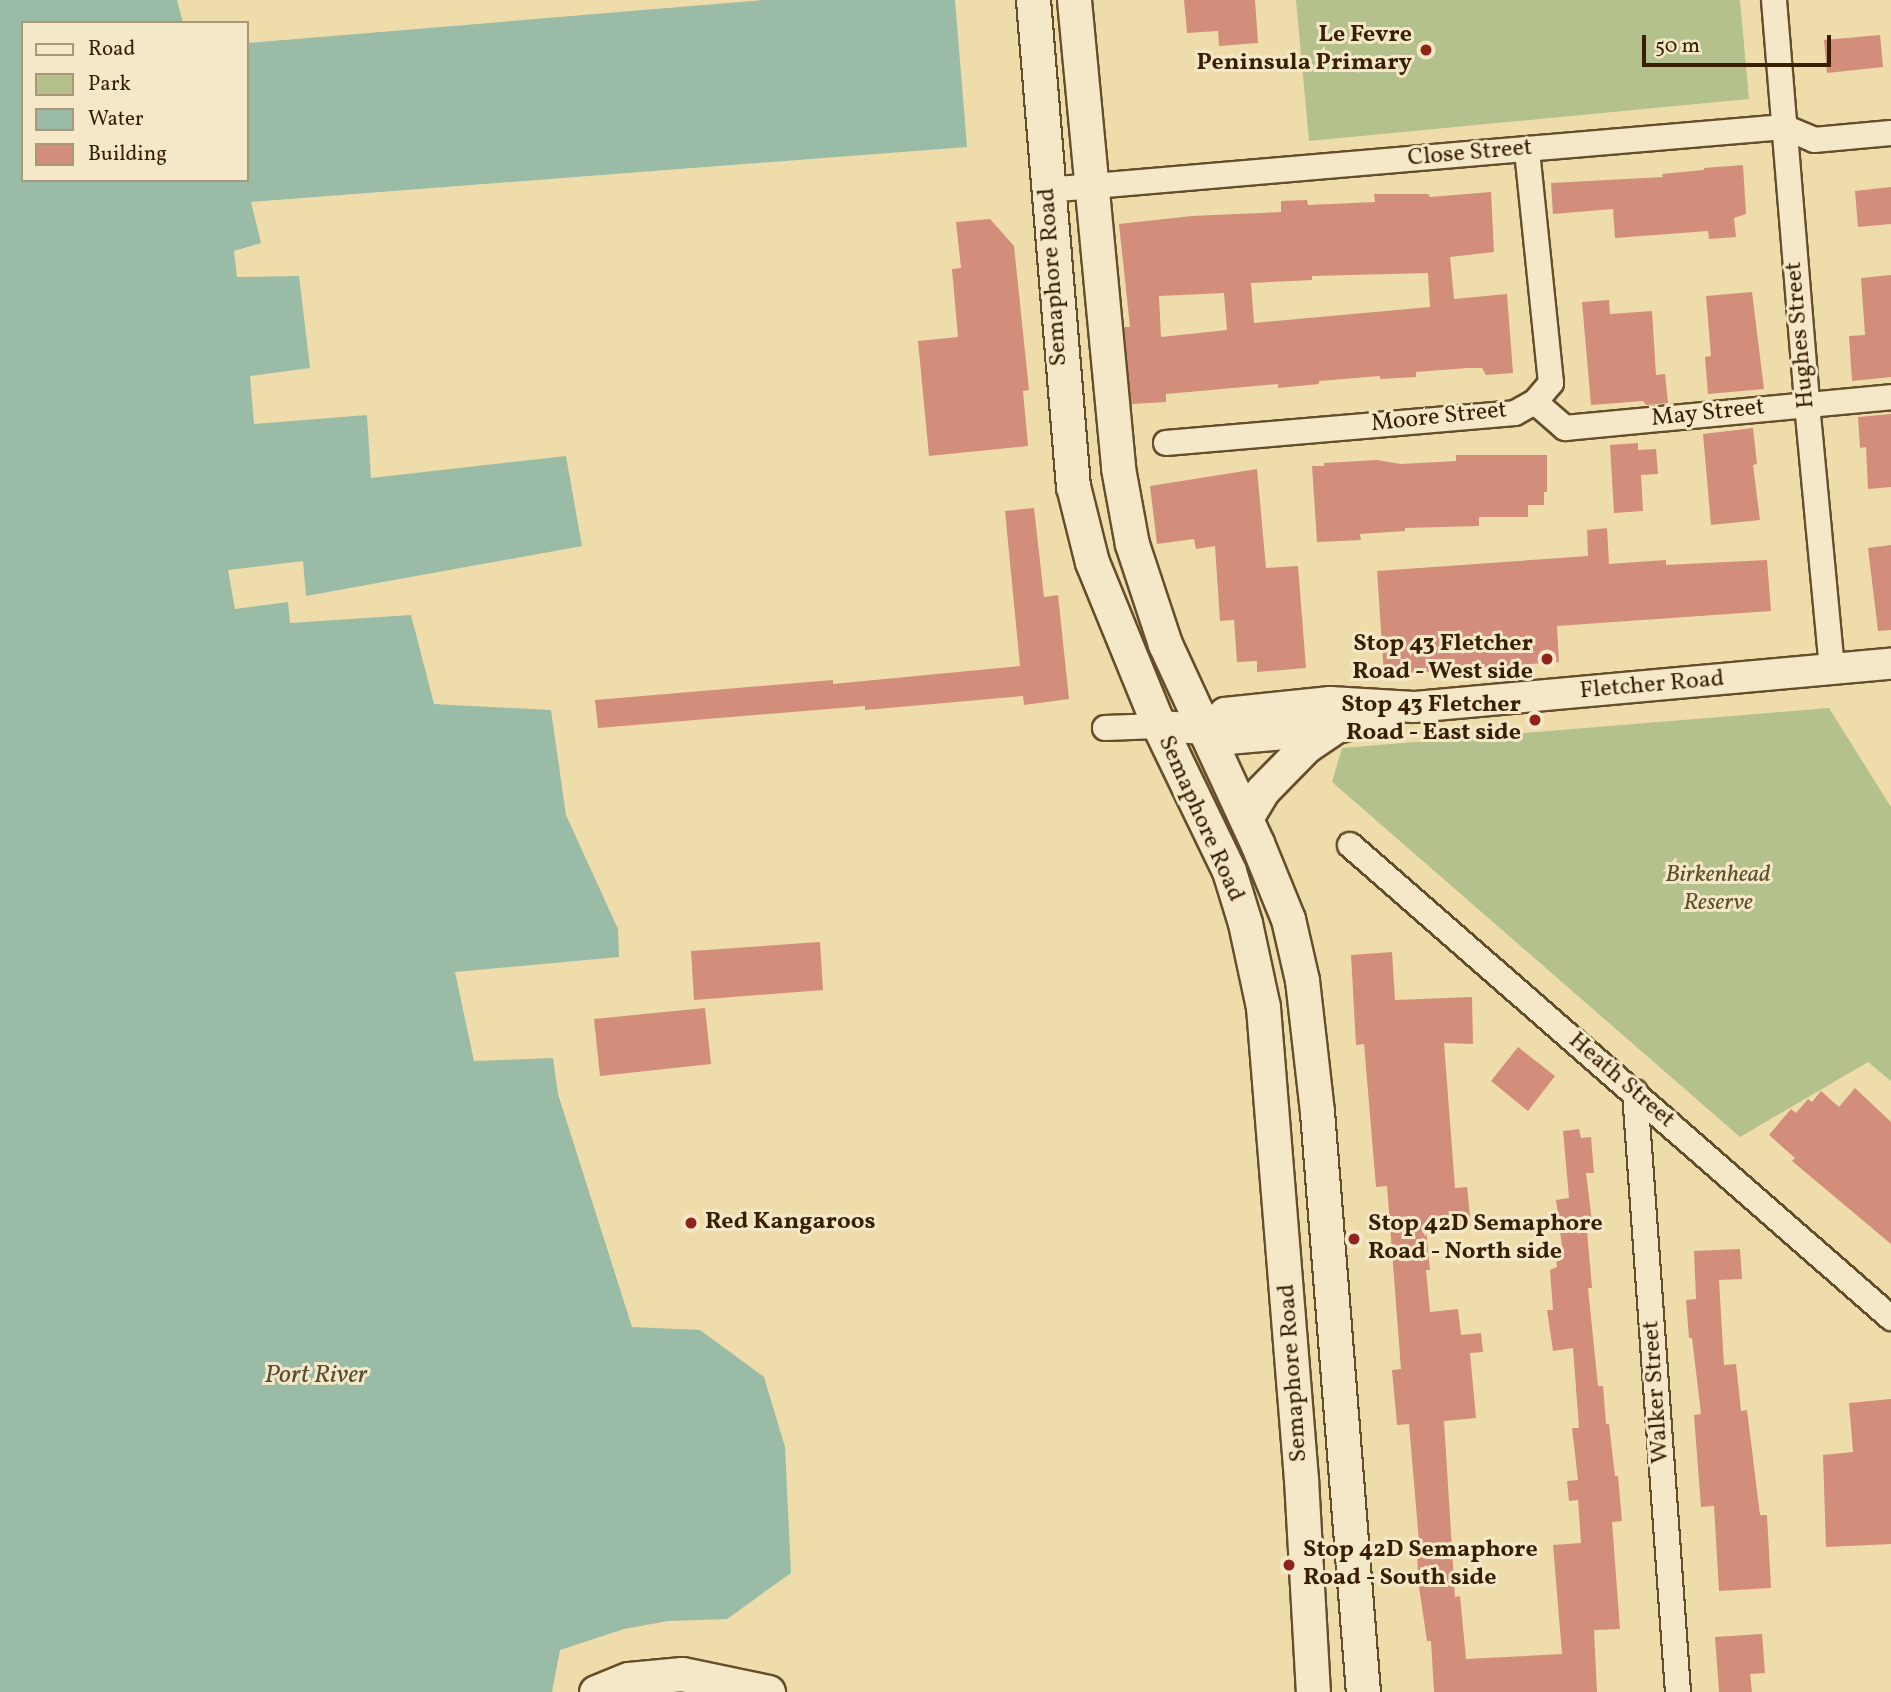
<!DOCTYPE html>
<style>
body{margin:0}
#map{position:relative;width:1891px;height:1692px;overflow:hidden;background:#efdcab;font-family:Vollkorn,serif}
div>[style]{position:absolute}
.green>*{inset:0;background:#b5c18c}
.water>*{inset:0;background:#9abca6}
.building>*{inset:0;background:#d28e7a}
.roads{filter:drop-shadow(2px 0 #654e2b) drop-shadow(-2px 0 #654e2b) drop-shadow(0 2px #654e2b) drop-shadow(0 -2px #654e2b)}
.minor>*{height:24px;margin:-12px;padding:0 12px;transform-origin:12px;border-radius:12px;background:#f5e8c8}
.tertiary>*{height:30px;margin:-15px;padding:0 15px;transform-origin:15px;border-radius:15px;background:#f5e8c8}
.secondary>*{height:33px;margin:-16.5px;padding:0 16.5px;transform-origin:16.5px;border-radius:16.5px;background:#f5e8c8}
.dots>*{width:19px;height:19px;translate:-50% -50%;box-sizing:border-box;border:4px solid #f5e8c8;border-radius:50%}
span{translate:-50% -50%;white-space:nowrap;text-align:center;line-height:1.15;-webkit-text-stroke:6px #f5e8c8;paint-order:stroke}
.poi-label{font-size:24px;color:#371f00;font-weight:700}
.right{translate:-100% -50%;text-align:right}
.left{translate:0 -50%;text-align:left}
.street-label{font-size:24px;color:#371f00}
.park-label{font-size:24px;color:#5d502a;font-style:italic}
.water-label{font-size:26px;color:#554e32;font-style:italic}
.legend{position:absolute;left:21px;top:21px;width:228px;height:161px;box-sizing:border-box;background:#f5e8c8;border:2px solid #a99878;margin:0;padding:9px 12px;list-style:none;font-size:21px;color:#371f00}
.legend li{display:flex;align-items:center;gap:14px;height:35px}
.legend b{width:35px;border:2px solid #a99878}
.scale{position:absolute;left:1642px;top:35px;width:189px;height:32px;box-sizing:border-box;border:4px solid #371f00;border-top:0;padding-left:9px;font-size:21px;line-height:24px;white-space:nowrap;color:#371f00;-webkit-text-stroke:5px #f5e8c8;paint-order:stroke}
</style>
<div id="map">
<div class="green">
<i style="clip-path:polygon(1296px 0,1740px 0,1749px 99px,1309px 141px)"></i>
<i style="clip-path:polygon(1829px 708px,1891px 807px,1891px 1081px,1868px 1062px,1740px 1137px,1332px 782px,1342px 748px)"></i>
</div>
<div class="water">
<i style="clip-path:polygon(0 0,177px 0,183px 23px,23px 23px,23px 180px,247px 180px,247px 43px,764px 0,955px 0,967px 147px,251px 202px,261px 243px,234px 251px,237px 277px,299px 276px,310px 368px,250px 376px,254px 424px,367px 415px,371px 478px,566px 456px,582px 546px,306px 596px,303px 561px,228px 570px,235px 609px,288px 602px,290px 623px,411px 615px,434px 704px,551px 710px,566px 815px,618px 929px,619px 957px,455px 972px,474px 1061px,553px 1058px,558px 1094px,632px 1327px,700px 1330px,764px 1377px,785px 1447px,791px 1573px,727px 1619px,668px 1621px,624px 1629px,560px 1650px,552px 1692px,0 1692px)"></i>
</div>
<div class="building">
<i style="clip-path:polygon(1184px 0,1255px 0,1258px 43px,1219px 46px,1218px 31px,1187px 33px)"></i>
<i style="clip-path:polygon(1880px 35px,1883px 67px,1827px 73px,1824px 40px)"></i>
<i style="clip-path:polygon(1743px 165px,1746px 214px,1734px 218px,1736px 237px,1709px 239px,1708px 231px,1615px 238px,1613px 209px,1553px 214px,1551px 183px,1663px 177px,1662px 174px,1704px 170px,1704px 168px)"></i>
<i style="clip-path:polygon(1891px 187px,1891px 224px,1858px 227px,1855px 191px)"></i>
<i style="clip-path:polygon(evenodd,1491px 192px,1494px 252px,1450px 257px,1454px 299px,1507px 294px,1513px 373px,1486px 375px,1482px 368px,1468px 368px,1416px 372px,1416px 377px,1380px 379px,1380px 376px,1319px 381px,1319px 384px,1278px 388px,1278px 384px,1166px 394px,1166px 402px,1131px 404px,1124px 327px,1130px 327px,1119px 224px,1192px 216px,1281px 212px,1281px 201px,1307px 200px,1308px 205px,1375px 202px,1374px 194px,1428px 194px,1430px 197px,1491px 192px,1428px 273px,1430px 307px,1254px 323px,1251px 283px,1312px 280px,1312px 276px,1428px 273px,1491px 192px,1224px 293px,1227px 330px,1161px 337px,1159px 296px,1224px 293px)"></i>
<i style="clip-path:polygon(990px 219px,1014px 246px,1029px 390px,1023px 391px,1028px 446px,929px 456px,918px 341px,958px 337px,952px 269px,961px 268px,956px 222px)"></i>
<i style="clip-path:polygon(1891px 275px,1891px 377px,1852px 381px,1849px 336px,1865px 335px,1861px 278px)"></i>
<i style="clip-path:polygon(1752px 292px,1764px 389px,1708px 394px,1705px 357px,1711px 356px,1706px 296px)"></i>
<i style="clip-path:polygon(1609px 300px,1610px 314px,1652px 311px,1656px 375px,1665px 374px,1668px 403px,1646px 405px,1643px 401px,1591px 405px,1582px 302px)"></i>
<i style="clip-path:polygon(1891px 414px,1891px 487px,1868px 489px,1866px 447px,1860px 448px,1858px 417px)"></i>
<i style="clip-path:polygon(1753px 428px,1757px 464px,1753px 465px,1760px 520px,1711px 525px,1703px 434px)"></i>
<i style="clip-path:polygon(1638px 443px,1638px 450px,1656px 449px,1658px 474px,1641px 475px,1643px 511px,1614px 513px,1610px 445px)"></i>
<i style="clip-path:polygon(1456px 455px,1547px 455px,1547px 492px,1544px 492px,1544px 505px,1528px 505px,1528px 517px,1479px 517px,1479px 526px,1405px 528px,1405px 531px,1360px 534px,1361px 540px,1317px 542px,1312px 466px,1324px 466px,1324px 463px,1377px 460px,1401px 464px,1456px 461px)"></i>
<i style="clip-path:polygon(1257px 469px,1266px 568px,1298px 566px,1306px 668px,1257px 672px,1257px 661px,1237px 662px,1234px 620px,1220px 621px,1215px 546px,1196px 549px,1194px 539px,1157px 544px,1150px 486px)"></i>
<i style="clip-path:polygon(1034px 508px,1044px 597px,1058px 595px,1069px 699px,1024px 705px,1023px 696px,865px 710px,865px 706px,598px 728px,595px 700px,833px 680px,833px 684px,1020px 666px,1005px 511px)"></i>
<i style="clip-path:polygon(1607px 528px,1609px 564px,1666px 560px,1666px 565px,1767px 560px,1771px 611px,1557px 626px,1559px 662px,1384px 675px,1377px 571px,1588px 556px,1587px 530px)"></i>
<i style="clip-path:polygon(1891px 545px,1891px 630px,1878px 631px,1868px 548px)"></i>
<i style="clip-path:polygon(820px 942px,823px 990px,694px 1000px,691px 951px)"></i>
<i style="clip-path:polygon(1392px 952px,1395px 1000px,1472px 997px,1473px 1044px,1444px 1043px,1455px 1188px,1467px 1187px,1471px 1226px,1426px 1230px,1430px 1270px,1426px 1270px,1430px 1312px,1458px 1309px,1461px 1335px,1481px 1333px,1483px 1352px,1470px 1353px,1476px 1418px,1444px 1421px,1455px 1597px,1460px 1596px,1466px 1659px,1562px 1654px,1553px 1545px,1581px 1543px,1578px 1500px,1569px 1501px,1567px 1481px,1578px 1480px,1572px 1428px,1579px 1428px,1573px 1348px,1553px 1351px,1547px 1310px,1553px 1310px,1550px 1270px,1557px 1267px,1556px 1255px,1563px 1254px,1556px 1200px,1569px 1198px,1563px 1131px,1579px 1129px,1581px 1138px,1591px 1137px,1594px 1173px,1586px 1173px,1593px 1230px,1587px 1231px,1592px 1288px,1588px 1288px,1598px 1386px,1603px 1386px,1606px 1424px,1609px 1424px,1615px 1476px,1618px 1476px,1622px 1521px,1612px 1522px,1620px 1629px,1594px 1630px,1597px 1692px,1434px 1692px,1431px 1641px,1427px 1641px,1418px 1580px,1417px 1542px,1419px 1542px,1409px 1424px,1397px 1425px,1392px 1370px,1401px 1369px,1387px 1186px,1376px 1187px,1364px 1044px,1356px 1045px,1351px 955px)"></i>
<i style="clip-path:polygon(705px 1008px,711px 1064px,600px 1076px,594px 1019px)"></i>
<i style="clip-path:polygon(1518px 1047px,1555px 1076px,1528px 1111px,1491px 1081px)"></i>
<i style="clip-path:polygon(1855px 1088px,1891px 1122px,1891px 1244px,1792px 1161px,1795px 1158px,1769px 1135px,1791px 1109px,1796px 1113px,1808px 1099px,1812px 1102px,1821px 1091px,1839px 1107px)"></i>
<i style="clip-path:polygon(1740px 1249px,1742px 1279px,1719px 1280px,1724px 1365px,1736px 1364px,1741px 1411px,1747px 1410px,1760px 1515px,1767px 1515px,1771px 1588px,1719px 1591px,1714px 1506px,1701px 1507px,1694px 1415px,1701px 1414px,1692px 1338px,1689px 1338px,1686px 1300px,1696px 1299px,1694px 1251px)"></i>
<i style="clip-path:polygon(1891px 1399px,1891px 1544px,1826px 1547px,1823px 1455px,1853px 1452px,1849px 1403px)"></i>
<i style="clip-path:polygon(1762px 1634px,1765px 1673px,1750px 1674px,1752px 1692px,1719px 1692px,1715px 1637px)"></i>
</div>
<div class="roads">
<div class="minor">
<i style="left:1774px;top:0;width:405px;rotate:85.3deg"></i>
<i style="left:1807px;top:404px;width:266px;rotate:84.6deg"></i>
<i style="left:1047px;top:190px;width:740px;rotate:-4.89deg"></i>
<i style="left:1784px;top:127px;width:33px;rotate:23deg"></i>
<i style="left:1814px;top:140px;width:77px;rotate:-5.2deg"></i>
<i style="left:1535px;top:402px;width:40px;rotate:41deg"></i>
<i style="left:1565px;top:428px;width:327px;rotate:-5.4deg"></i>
<i style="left:1166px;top:443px;width:350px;rotate:-4.9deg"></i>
<i style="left:1515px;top:413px;width:23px;rotate:-29deg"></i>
<i style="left:1535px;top:402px;width:25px;rotate:-50deg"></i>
<i style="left:1551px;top:383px;width:235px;rotate:-95.9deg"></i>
<i style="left:1105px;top:728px;width:54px;rotate:-2.1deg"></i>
<i style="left:1350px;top:845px;width:719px;rotate:41.16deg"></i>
<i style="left:1635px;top:1092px;width:602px;rotate:85.9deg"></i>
</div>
<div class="tertiary">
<i style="left:1159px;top:726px;width:47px;rotate:3.7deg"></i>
<i style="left:1206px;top:729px;width:24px;rotate:24deg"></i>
<i style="left:1228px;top:739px;width:102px;rotate:-5deg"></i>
<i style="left:1330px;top:730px;width:62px;rotate:-14.9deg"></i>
<i style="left:1206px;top:729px;width:25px;rotate:-40deg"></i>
<i style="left:1225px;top:713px;width:106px;rotate:-6deg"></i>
<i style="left:1330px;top:702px;width:84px;rotate:3.4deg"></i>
<i style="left:1414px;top:707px;width:479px;rotate:-5.2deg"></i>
</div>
<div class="secondary">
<i style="left:1033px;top:0;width:488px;rotate:85.3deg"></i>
<i style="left:1073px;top:486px;width:78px;rotate:76deg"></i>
<i style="left:1092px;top:562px;width:177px;rotate:67.8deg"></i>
<i style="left:1159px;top:726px;width:161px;rotate:64.2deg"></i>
<i style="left:1229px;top:871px;width:54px;rotate:72.9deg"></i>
<i style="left:1245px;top:923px;width:86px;rotate:77.9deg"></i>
<i style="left:1263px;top:1007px;width:474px;rotate:85.4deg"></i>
<i style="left:1301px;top:1479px;width:213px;rotate:86.8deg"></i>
<i style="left:1074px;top:0;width:470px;rotate:84.6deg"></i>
<i style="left:1118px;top:468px;width:77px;rotate:79.6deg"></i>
<i style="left:1132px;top:544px;width:105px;rotate:71.7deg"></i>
<i style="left:1165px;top:644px;width:219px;rotate:65.2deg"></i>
<i style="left:1257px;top:843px;width:82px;rotate:67.8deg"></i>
<i style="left:1288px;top:919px;width:63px;rotate:77.1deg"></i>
<i style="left:1302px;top:980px;width:133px;rotate:83.5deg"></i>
<i style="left:1317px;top:1112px;width:582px;rotate:85.47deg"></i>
<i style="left:1246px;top:818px;width:31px;rotate:-59deg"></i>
<i style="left:1262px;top:791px;width:63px;rotate:-45.6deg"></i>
<i style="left:1306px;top:746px;width:29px;rotate:-34deg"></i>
<i style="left:596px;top:1692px;width:35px;rotate:-22deg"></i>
<i style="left:629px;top:1679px;width:53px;rotate:-5.4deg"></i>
<i style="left:682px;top:1674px;width:88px;rotate:11.8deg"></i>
</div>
</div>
<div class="dots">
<i style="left:1426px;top:50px;background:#8f2418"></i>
<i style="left:1547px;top:659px;background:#8f2418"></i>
<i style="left:1535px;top:720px;background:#8f2418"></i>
<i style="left:691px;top:1223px;background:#8f2418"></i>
<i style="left:1354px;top:1239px;background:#8f2418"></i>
<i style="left:1289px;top:1565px;background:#8f2418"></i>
</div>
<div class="poi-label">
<span class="right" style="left:1412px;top:50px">Le Fevre<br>Peninsula Primary</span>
<span class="right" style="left:1533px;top:659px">Stop 43 Fletcher<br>Road - West side</span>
<span class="right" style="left:1521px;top:720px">Stop 43 Fletcher<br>Road - East side</span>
<span class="left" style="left:705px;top:1223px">Red Kangaroos</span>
<span class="left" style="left:1368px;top:1239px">Stop 42D Semaphore<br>Road - North side</span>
<span class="left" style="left:1303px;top:1565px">Stop 42D Semaphore<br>Road - South side</span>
</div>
<div class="street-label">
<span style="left:1470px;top:154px;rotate:-5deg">Close Street</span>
<span style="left:1054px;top:277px;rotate:-94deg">Semaphore Road</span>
<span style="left:1801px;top:335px;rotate:-95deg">Hughes Street</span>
<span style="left:1708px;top:414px;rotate:-6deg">May Street</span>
<span style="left:1439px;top:418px;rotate:-6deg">Moore Street</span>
<span style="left:1652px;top:686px;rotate:-5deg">Fletcher Road</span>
<span style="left:1200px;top:819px;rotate:66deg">Semaphore Road</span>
<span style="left:1621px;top:1081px;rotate:41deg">Heath Street</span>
<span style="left:1294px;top:1373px;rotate:-94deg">Semaphore Road</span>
<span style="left:1657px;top:1392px;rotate:-94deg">Walker Street</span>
</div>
<div class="park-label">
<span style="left:1718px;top:890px">Birkenhead<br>Reserve</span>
</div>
<div class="water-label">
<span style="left:316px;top:1376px">Port River</span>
</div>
<ul class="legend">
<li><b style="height:9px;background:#f5e8c8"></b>Road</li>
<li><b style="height:19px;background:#b5c18c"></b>Park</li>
<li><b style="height:19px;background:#9abca6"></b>Water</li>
<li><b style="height:19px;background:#d28e7a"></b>Building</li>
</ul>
<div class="scale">50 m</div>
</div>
